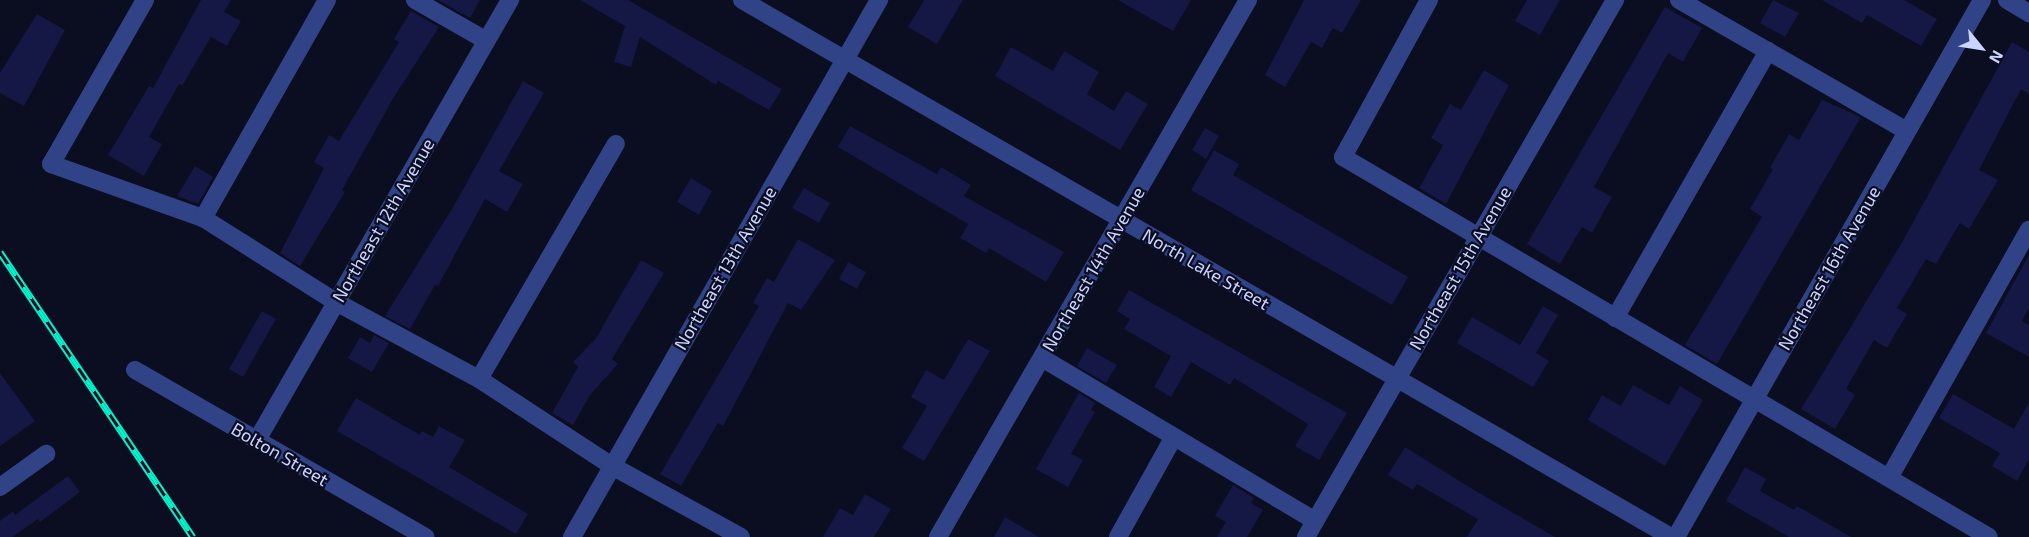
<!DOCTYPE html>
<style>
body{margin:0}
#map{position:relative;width:2029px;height:537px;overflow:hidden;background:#0b0d21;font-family:"Exo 2",sans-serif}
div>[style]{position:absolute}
.building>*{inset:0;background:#151744}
.minor>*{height:18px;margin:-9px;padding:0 9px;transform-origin:9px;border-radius:9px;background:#304386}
.rail>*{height:7px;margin-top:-3.5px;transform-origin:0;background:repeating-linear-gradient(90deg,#0b0d21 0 14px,#00f6cf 0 28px);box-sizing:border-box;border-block:2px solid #00f6cf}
span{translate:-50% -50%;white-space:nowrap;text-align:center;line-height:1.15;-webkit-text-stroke:4.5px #0b0d21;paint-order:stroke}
.street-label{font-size:18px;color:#cbd3ff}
.north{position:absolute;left:1951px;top:18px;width:60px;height:60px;-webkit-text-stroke:4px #0b0d21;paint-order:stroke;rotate:120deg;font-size:16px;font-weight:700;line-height:24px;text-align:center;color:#cbd3ff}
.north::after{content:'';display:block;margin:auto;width:21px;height:27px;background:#cbd3ff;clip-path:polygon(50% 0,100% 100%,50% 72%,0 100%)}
</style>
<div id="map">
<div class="building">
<i style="clip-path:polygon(201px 0,231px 0,224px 12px,241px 21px,227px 46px,211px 37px,182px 86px,179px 84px,149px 137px,162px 144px,144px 176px,108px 155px,149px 86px,153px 88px)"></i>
<i style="clip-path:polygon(438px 0,480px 0,470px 18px)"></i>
<i style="clip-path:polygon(580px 0,628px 0,782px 89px,769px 110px,718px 81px,716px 85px,640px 37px,631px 67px,614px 62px,625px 26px)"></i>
<i style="clip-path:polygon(924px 0,963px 0,937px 44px,908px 27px)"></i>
<i style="clip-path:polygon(1118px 0,1191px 0,1173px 31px)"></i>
<i style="clip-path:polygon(1304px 0,1361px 0,1342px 33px,1333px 28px,1322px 48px,1311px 42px,1285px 87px,1265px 75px)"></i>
<i style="clip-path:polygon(1527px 0,1560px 0,1540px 35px,1515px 21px)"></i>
<i style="clip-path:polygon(1773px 0,1799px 13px,1785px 37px,1760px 23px)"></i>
<i style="clip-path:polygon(1822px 0,1904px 0,1937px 19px,1921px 46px,1867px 15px,1862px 23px)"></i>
<i style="clip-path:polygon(1665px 7px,1702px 28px,1683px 62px,1668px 53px,1594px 187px,1612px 197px,1592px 233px,1582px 227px,1560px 264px,1527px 244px)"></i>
<i style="clip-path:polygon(411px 11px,439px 27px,394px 97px,342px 190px,345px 192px,300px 266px,280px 253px,324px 168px,314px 162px,329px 135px,339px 141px,399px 42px,394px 39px)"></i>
<i style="clip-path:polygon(37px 14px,65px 30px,24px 106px,0 93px,0 73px)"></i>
<i style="clip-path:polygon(2012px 42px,2029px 52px,2029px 94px,2021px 89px,1979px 170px,1998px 180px,1969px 229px,1960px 223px,1936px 264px,1926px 259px,1897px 308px,1907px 314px,1887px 348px,1874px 340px,1846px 389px,1855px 395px,1835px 429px,1801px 409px,1901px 244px)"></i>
<i style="clip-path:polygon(1011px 47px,1053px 71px,1064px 51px,1099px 72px,1087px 94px,1114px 111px,1126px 91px,1148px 104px,1120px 150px,995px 76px)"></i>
<i style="clip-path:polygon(1484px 70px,1509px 85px,1446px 204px,1419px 188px,1443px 145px,1431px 138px,1450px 104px,1461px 110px)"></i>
<i style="clip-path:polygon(523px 81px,544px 93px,499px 171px,523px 184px,507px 212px,485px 199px,438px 286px,435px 285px,410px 329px,385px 316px,452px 209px)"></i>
<i style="clip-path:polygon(1822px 100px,1861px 117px,1717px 364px,1685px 345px,1762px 217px,1750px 209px,1773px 169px,1770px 168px,1789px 134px,1799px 140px)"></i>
<i style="clip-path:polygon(850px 126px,937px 174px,941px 167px,971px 185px,964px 196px,1064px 252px,1046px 282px,989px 248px,986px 253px,960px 238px,968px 224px,838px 147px)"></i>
<i style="clip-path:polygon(1205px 128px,1219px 136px,1206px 159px,1192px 150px)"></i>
<i style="clip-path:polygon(1214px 150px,1239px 164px,1233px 175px,1408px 277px,1392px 305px,1191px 190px)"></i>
<i style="clip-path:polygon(195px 166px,213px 177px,198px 204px,177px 196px)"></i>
<i style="clip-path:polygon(691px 178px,712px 191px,699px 215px,677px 202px)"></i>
<i style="clip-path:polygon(804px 188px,830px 203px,819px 223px,792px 208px)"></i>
<i style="clip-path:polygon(798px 239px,835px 260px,801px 310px,788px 303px,723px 426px,718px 423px,681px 486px,660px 474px,759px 306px,753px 303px,767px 278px,774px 282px)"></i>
<i style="clip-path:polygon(2029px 255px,2029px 308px,2022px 321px,2029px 325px,2029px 357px,1986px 333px)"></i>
<i style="clip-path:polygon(641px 260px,664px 273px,612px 359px,618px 364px,590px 395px,573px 425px,552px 413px,578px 367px,573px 362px,596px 338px)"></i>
<i style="clip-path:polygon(848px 262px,866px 272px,857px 289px,839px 279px)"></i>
<i style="clip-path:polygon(1129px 290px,1347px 413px,1319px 460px,1295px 446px,1308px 424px,1234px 378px,1230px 385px,1191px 362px,1171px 397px,1154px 387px,1171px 356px,1124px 329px,1130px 319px,1117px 311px)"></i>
<i style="clip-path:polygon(1543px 306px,1558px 315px,1536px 353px,1549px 361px,1533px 387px,1457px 343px,1472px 317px,1520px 345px)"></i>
<i style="clip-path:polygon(262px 311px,276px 319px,243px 377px,229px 369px)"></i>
<i style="clip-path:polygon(374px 335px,389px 343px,372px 372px,348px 358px,360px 337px,370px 343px)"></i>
<i style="clip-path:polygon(968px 339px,990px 351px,924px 461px,902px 448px,927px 406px,911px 397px,926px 370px,944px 380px)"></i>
<i style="clip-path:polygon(1087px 348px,1117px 365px,1106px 383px,1077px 366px)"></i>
<i style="clip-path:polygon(0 373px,35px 421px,0 446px)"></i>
<i style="clip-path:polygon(1633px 385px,1669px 405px,1680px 386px,1703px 400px,1665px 466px,1588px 420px,1602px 395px,1621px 406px)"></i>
<i style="clip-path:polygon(1079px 393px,1095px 403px,1091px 410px,1095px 412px,1071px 454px,1083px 460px,1068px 487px,1036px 469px)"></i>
<i style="clip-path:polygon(1953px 394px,2014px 429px,2029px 402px,2029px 459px,2017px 481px,1992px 466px,2000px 453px,1939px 418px)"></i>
<i style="clip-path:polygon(356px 398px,420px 435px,422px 431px,433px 437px,439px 426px,465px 440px,449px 467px,528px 514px,516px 534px,337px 431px)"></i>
<i style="clip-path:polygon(1405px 447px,1474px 490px,1555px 537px,1467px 537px,1478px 519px,1417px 484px,1413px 490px,1388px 475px)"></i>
<i style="clip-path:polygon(1745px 467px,1766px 479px,1760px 491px,1794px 510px,1797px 506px,1851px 537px,1789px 537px,1726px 501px)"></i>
<i style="clip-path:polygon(68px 476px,80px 492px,40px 522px,38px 519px,12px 537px,0 537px,0 521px,13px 511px,15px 515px)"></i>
<i style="clip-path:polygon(1233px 485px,1254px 498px,1251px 503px,1263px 510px,1247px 537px,1217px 537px,1226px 522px,1215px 516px)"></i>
<i style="clip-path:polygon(865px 494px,891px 509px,874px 537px,823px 537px,840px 508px,853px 515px)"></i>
<i style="clip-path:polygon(1005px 517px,1039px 537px,994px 537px)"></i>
</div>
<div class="minor">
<i style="left:145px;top:0;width:189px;rotate:119.8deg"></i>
<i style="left:51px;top:164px;width:161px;rotate:19.6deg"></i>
<i style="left:327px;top:0;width:251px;rotate:119.6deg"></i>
<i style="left:203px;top:218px;width:157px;rotate:32.3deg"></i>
<i style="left:336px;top:302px;width:162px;rotate:28.3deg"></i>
<i style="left:479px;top:379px;width:159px;rotate:33.2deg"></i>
<i style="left:612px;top:466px;width:147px;rotate:28.8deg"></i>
<i style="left:415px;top:0;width:81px;rotate:29.7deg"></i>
<i style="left:742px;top:0;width:1073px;rotate:30.03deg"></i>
<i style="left:1429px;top:0;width:179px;rotate:118.7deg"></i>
<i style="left:1343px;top:157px;width:749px;rotate:30.47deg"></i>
<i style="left:1679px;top:0;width:263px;rotate:29.9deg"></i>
<i style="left:2007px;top:0;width:26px;rotate:31deg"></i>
<i style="left:1615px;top:318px;width:308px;rotate:-60.2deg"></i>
<i style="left:1042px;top:358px;width:318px;rotate:30.8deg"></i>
<i style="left:135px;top:370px;width:335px;rotate:29.9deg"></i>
<i style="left:479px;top:379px;width:272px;rotate:-59.8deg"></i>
<i style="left:257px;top:440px;width:508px;rotate:-60.1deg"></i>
<i style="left:1889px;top:478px;width:285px;rotate:-60.6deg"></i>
<i style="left:0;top:487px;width:57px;rotate:-35.7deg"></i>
<i style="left:572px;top:537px;width:619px;rotate:-60.24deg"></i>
<i style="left:938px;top:537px;width:620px;rotate:-60deg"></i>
<i style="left:1118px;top:537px;width:113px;rotate:-60.9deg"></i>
<i style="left:1306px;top:537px;width:620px;rotate:-60.08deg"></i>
<i style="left:1676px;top:537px;width:618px;rotate:-60.32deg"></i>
</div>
<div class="rail">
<i style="left:0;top:252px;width:344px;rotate:55.9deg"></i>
</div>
<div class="street-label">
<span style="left:383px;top:220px;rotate:-60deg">Northeast 12th Avenue</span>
<span style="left:725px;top:268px;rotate:-60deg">Northeast 13th Avenue</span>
<span style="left:1460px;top:268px;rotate:-60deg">Northeast 15th Avenue</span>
<span style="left:1829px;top:268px;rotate:-60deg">Northeast 16th Avenue</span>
<span style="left:1093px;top:269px;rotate:-60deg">Northeast 14th Avenue</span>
<span style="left:1206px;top:269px;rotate:30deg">North Lake Street</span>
<span style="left:280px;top:454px;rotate:30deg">Bolton Street</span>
</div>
<div class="north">N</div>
</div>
